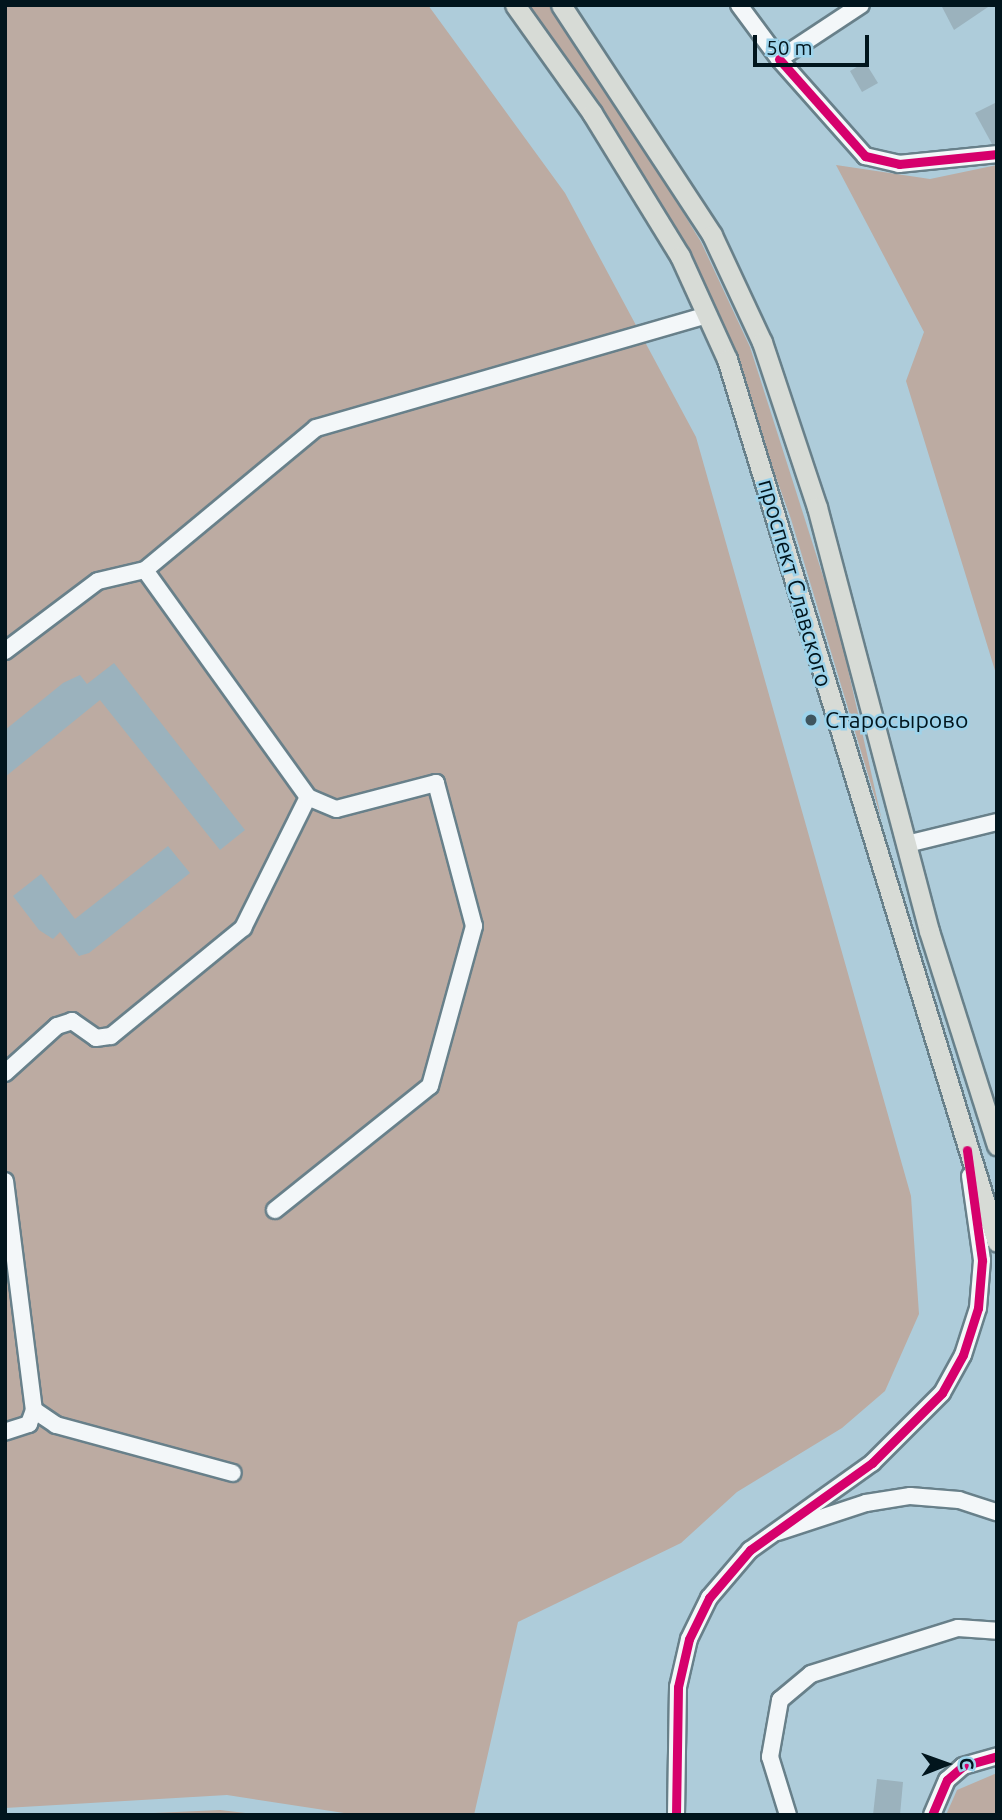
<!DOCTYPE html>
<meta charset="utf-8">
<style>
body{margin:0}
#map{position:relative;width:1002px;height:1820px;overflow:hidden;background:#aeccda;font-family:Ubuntu,sans-serif}
div>[style]{position:absolute}
.green>*{inset:0;background:#bcaba2}
.building>*{inset:0;background:#9bb2bd}
.roads{filter:drop-shadow(2px 0 #68808a) drop-shadow(-2px 0 #68808a) drop-shadow(0 2px #68808a) drop-shadow(0 -2px #68808a)}
.minor>*{height:16px;margin:-8px;padding:0 8px;transform-origin:8px;border-radius:8px;background:#f3f7f9}
.major>*{height:19px;margin:-9.5px;padding:0 9.5px;transform-origin:9.5px;border-radius:9.5px;background:#d7dbd6}
.cycleway>*{height:9px;margin:-4.5px;padding:0 4.5px;transform-origin:4.5px;border-radius:4.5px;background:#d6006c}
.dots>*{width:19px;height:19px;translate:-50% -50%;box-sizing:border-box;border:4px solid #9dd3eb;border-radius:50%}
span{translate:-50% -50%;white-space:nowrap;text-align:center;line-height:1.15;-webkit-text-stroke:5px #9dd3eb;paint-order:stroke}
.street-label{font-size:23px;color:#01151d}
.poi-label{font-size:23px;color:#01151d}
.left{translate:0 -50%;text-align:left}
.frame{position:absolute;inset:0;border:7px solid #01151d;pointer-events:none}
.north{position:absolute;left:911px;top:1729px;width:70px;height:70px;-webkit-text-stroke:5px #9dd3eb;paint-order:stroke;rotate:89deg;font-size:19px;font-weight:700;line-height:28px;text-align:center;color:#01151d}
.north::after{content:'';display:block;margin:auto;width:24px;height:32px;background:#01151d;clip-path:polygon(50% 0,100% 100%,50% 72%,0 100%)}
.scale{position:absolute;left:753px;top:35px;width:116px;height:32px;box-sizing:border-box;border:4px solid #01151d;border-top:0;padding-left:9px;font-size:21px;line-height:24px;white-space:nowrap;color:#01151d;-webkit-text-stroke:5px #9dd3eb;paint-order:stroke}
</style>
<div id="map">
<div class="green">
<i style="clip-path:polygon(5px 5px,428px 5px,565px 193px,696px 437px,911px 1196px,919px 1314px,885px 1391px,842px 1428px,737px 1492px,681px 1543px,518px 1622px,474px 1815px,357px 1815px,227px 1795px,5px 1808px)"></i>
<i style="clip-path:polygon(526px 5px,549px 5px,611px 94px,701px 242px,750px 347px,837px 620px,882px 821px,791px 519px,733px 358px)"></i>
<i style="clip-path:polygon(836px 165px,930px 179px,997px 165px,997px 677px,906px 381px,924px 332px)"></i>
<i style="clip-path:polygon(997px 1773px,997px 1815px,946px 1815px,957px 1790px)"></i>
<i style="clip-path:polygon(220px 1810px,262px 1815px,110px 1815px)"></i>
</div>
<div class="building">
<i style="clip-path:polygon(941px 5px,991px 5px,954px 30px)"></i>
<i style="clip-path:polygon(865px 62px,878px 83px,862px 92px,850px 71px)"></i>
<i style="clip-path:polygon(997px 102px,997px 144px,992px 144px,975px 113px)"></i>
<i style="clip-path:polygon(114px 663px,245px 830px,220px 850px,100px 700px,5px 777px,5px 730px,63px 683px,80px 675px,87px 684px)"></i>
<i style="clip-path:polygon(168px 846px,190px 873px,89px 953px,79px 956px,60px 932px,53px 939px,39px 930px,13px 896px,41px 874px,75px 919px)"></i>
<i style="clip-path:polygon(877px 1779px,903px 1782px,900px 1815px,873px 1815px)"></i>
</div>
<div class="roads">
<div class="minor">
<i style="left:739px;top:5px;width:67px;rotate:53.5deg"></i>
<i style="left:779px;top:59px;width:98px;rotate:-33.4deg"></i>
<i style="left:779px;top:59px;width:130px;rotate:48.4deg"></i>
<i style="left:865px;top:156px;width:35px;rotate:13deg"></i>
<i style="left:899px;top:164px;width:99px;rotate:-5.8deg"></i>
<i style="left:5px;top:651px;width:116px;rotate:-37deg"></i>
<i style="left:98px;top:581px;width:48px;rotate:-13.2deg"></i>
<i style="left:145px;top:570px;width:222px;rotate:-39.7deg"></i>
<i style="left:316px;top:428px;width:407px;rotate:-16.1deg"></i>
<i style="left:907px;top:844px;width:93px;rotate:-13.7deg"></i>
<i style="left:5px;top:1073px;width:70px;rotate:-42.1deg"></i>
<i style="left:57px;top:1026px;width:16px;rotate:-18deg"></i>
<i style="left:72px;top:1021px;width:29px;rotate:35deg"></i>
<i style="left:96px;top:1038px;width:15px;rotate:-8deg"></i>
<i style="left:111px;top:1036px;width:171px;rotate:-39.3deg"></i>
<i style="left:243px;top:928px;width:146px;rotate:-63.6deg"></i>
<i style="left:308px;top:797px;width:279px;rotate:-125.7deg"></i>
<i style="left:5px;top:1181px;width:231px;rotate:82.8deg"></i>
<i style="left:34px;top:1410px;width:15px;rotate:110deg"></i>
<i style="left:29px;top:1424px;width:25px;rotate:162deg"></i>
<i style="left:275px;top:1210px;width:198px;rotate:-38.7deg"></i>
<i style="left:430px;top:1086px;width:166px;rotate:-74.6deg"></i>
<i style="left:474px;top:926px;width:148px;rotate:-104.9deg"></i>
<i style="left:436px;top:783px;width:103px;rotate:165.4deg"></i>
<i style="left:336px;top:809px;width:30px;rotate:-157deg"></i>
<i style="left:34px;top:1410px;width:27px;rotate:34deg"></i>
<i style="left:56px;top:1425px;width:183px;rotate:15.2deg"></i>
<i style="left:778px;top:1532px;width:93px;rotate:-18.2deg"></i>
<i style="left:866px;top:1503px;width:45px;rotate:-9deg"></i>
<i style="left:910px;top:1496px;width:49px;rotate:4.7deg"></i>
<i style="left:959px;top:1500px;width:40px;rotate:18deg"></i>
<i style="left:676px;top:1815px;width:128px;rotate:-89.1deg"></i>
<i style="left:678px;top:1687px;width:49px;rotate:-77.1deg"></i>
<i style="left:689px;top:1639px;width:46px;rotate:-64deg"></i>
<i style="left:709px;top:1598px;width:63px;rotate:-49.5deg"></i>
<i style="left:750px;top:1550px;width:150px;rotate:-35.5deg"></i>
<i style="left:872px;top:1463px;width:99px;rotate:-45deg"></i>
<i style="left:942px;top:1393px;width:43px;rotate:-61.1deg"></i>
<i style="left:963px;top:1355px;width:49px;rotate:-72.3deg"></i>
<i style="left:978px;top:1308px;width:48px;rotate:-85.2deg"></i>
<i style="left:982px;top:1260px;width:85px;rotate:-98.1deg"></i>
<i style="left:788px;top:1815px;width:61px;rotate:-107.2deg"></i>
<i style="left:770px;top:1757px;width:58px;rotate:-80deg"></i>
<i style="left:780px;top:1700px;width:40px;rotate:-40deg"></i>
<i style="left:811px;top:1674px;width:154px;rotate:-17.4deg"></i>
<i style="left:958px;top:1628px;width:39px;rotate:4deg"></i>
<i style="left:932px;top:1815px;width:38px;rotate:-67deg"></i>
<i style="left:947px;top:1780px;width:21px;rotate:-41deg"></i>
<i style="left:963px;top:1766px;width:35px;rotate:-16deg"></i>
</div>
<div class="major">
<i style="left:515px;top:5px;width:133px;rotate:54.5deg"></i>
<i style="left:592px;top:113px;width:168px;rotate:58.4deg"></i>
<i style="left:680px;top:256px;width:113px;rotate:65.5deg"></i>
<i style="left:727px;top:359px;width:923px;rotate:73deg"></i>
<i style="left:561px;top:5px;width:275px;rotate:56.7deg"></i>
<i style="left:712px;top:235px;width:118px;rotate:65deg"></i>
<i style="left:762px;top:342px;width:174px;rotate:71.6deg"></i>
<i style="left:817px;top:507px;width:439px;rotate:75.2deg"></i>
<i style="left:929px;top:931px;width:225px;rotate:72.4deg"></i>
</div>
</div>
<div class="cycleway">
<i style="left:779px;top:59px;width:130px;rotate:48.4deg"></i>
<i style="left:865px;top:156px;width:35px;rotate:13deg"></i>
<i style="left:899px;top:164px;width:99px;rotate:-5.8deg"></i>
<i style="left:676px;top:1815px;width:128px;rotate:-89.1deg"></i>
<i style="left:678px;top:1687px;width:49px;rotate:-77.1deg"></i>
<i style="left:689px;top:1639px;width:46px;rotate:-64deg"></i>
<i style="left:709px;top:1598px;width:63px;rotate:-49.5deg"></i>
<i style="left:750px;top:1550px;width:150px;rotate:-35.5deg"></i>
<i style="left:872px;top:1463px;width:99px;rotate:-45deg"></i>
<i style="left:942px;top:1393px;width:43px;rotate:-61.1deg"></i>
<i style="left:963px;top:1355px;width:49px;rotate:-72.3deg"></i>
<i style="left:978px;top:1308px;width:48px;rotate:-85.2deg"></i>
<i style="left:982px;top:1260px;width:111px;rotate:-97.8deg"></i>
<i style="left:932px;top:1815px;width:38px;rotate:-67deg"></i>
<i style="left:947px;top:1780px;width:21px;rotate:-41deg"></i>
<i style="left:963px;top:1766px;width:35px;rotate:-16deg"></i>
</div>
<div class="dots">
<i style="left:811px;top:720px;background:#3e555f"></i>
</div>
<div class="street-label">
<span style="left:795px;top:583px;rotate:74deg">проспект Славского</span>
</div>
<div class="poi-label">
<span class="left" style="left:825px;top:720px">Старосырово</span>
</div>
<div class="frame"></div>
<div class="north">С</div>
<div class="scale">50 m</div>
</div>
